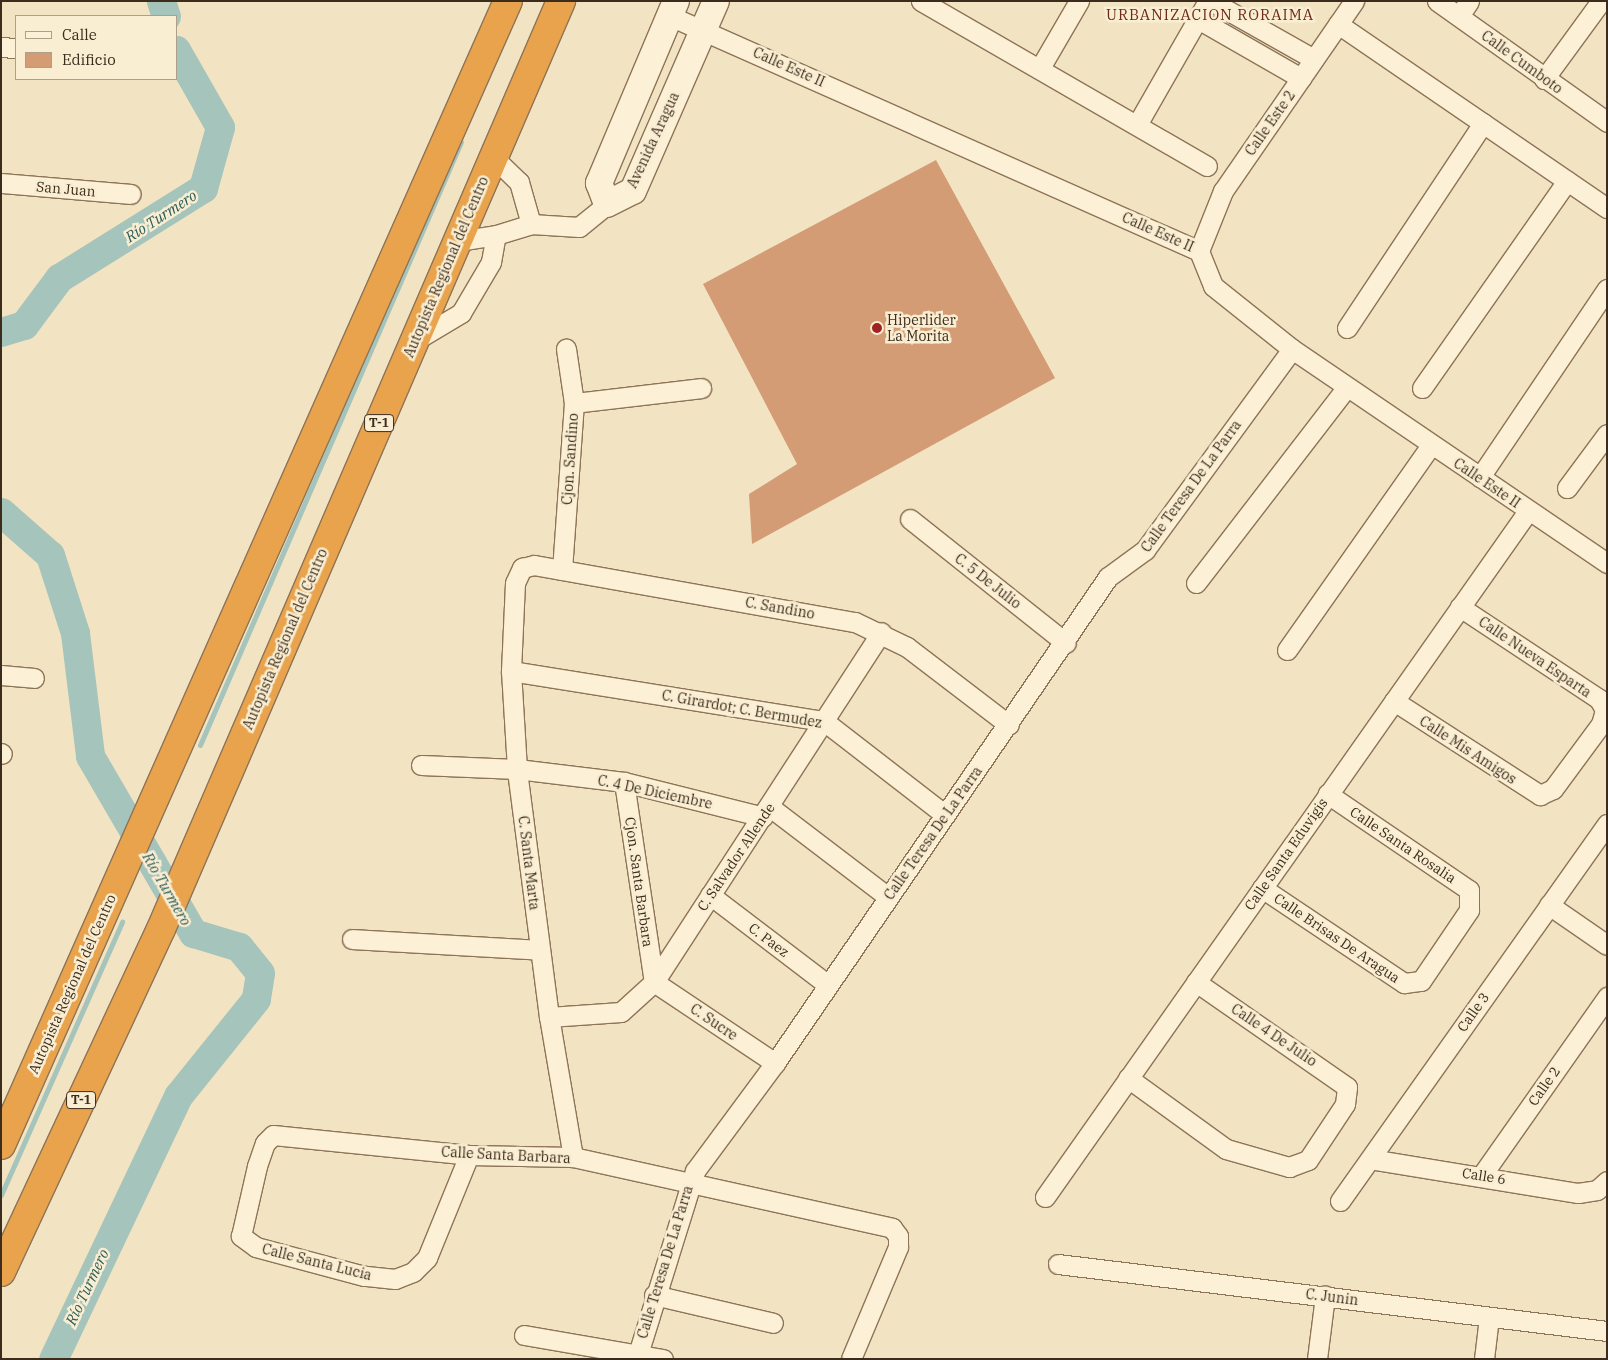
<!DOCTYPE html>
<meta charset="utf-8">
<style>
body{margin:0}
#map{position:relative;width:1608px;height:1360px;overflow:hidden;background:#f2e3c2;font-family:"IBM Plex Serif",serif}
div>[style]{position:absolute}
.stream>*{height:5px;margin:-2.5px;padding:0 2.5px;transform-origin:2.5px;border-radius:2.5px;background:#a5c4bb}
.river>*{height:29px;margin:-14.5px;padding:0 14.5px;transform-origin:14.5px;border-radius:14.5px;background:#a5c4bb}
.building>*{inset:0;background:#d39c75}
.roads{filter:drop-shadow(1px 0 #8e7457) drop-shadow(-1px 0 #8e7457) drop-shadow(0 1px #8e7457) drop-shadow(0 -1px #8e7457)}
.street>*{height:19px;margin:-9.5px;padding:0 9.5px;transform-origin:9.5px;border-radius:9.5px;background:#fcf0d6}
.secondary>*{height:26px;margin:-13px;padding:0 13px;transform-origin:13px;border-radius:13px;background:#fcf0d6}
.highway>*{height:28px;margin:-14px;padding:0 14px;transform-origin:14px;border-radius:14px;background:#e8a34c}
.dots>*{width:14px;height:14px;translate:-50% -50%;box-sizing:border-box;border:2px solid #f9edd2;border-radius:50%}
span{translate:-50% -50%;white-space:nowrap;text-align:center;line-height:1.15;-webkit-text-stroke:5px #f9edd2;paint-order:stroke}
.shield-label span{padding:1px 4px;background:#f9edd2;border:1px solid;border-radius:4px;-webkit-text-stroke-width:0}
.shield-label{font-size:12px;color:#3c2c1d;font-weight:700}
.street-label{font-size:14px;color:#3c2c1d}
.poi-label{font-size:14px;color:#3c2c1d}
.left{translate:0 -50%;text-align:left}
.neighbourhood-label{font-size:15px;color:#6d2a18;letter-spacing:1px}
.water-label{font-size:15px;color:#2b5d5a;font-style:italic}
.frame{position:absolute;inset:0;border:2px solid #3c2c1d;pointer-events:none}
.legend{position:absolute;left:15px;top:15px;width:162px;height:65px;box-sizing:border-box;background:#f9edd2;border:1px solid #ada08a;margin:0;padding:6px 9px;list-style:none;font-size:15px;color:#3c2c1d}
.legend li{display:flex;align-items:center;gap:10px;height:25px}
.legend b{width:25px;border:1px solid #ada08a}
</style>
<div id="map">
<div class="stream">
<i style="left:200px;top:745px;width:657px;rotate:-66.6deg"></i>
<i style="left:1px;top:1195px;width:299px;rotate:-66.1deg"></i>
</div>
<div class="river">
<i style="left:161px;top:1px;width:16px;rotate:72deg"></i>
<i style="left:1px;top:332px;width:24px;rotate:-17deg"></i>
<i style="left:24px;top:325px;width:59px;rotate:-53.3deg"></i>
<i style="left:59px;top:278px;width:170px;rotate:-32deg"></i>
<i style="left:203px;top:188px;width:63px;rotate:-74.4deg"></i>
<i style="left:220px;top:127px;width:89px;rotate:-119.7deg"></i>
<i style="left:1px;top:512px;width:65px;rotate:41.3deg"></i>
<i style="left:50px;top:555px;width:82px;rotate:72.2deg"></i>
<i style="left:75px;top:633px;width:124px;rotate:83deg"></i>
<i style="left:90px;top:756px;width:205px;rotate:59.8deg"></i>
<i style="left:193px;top:933px;width:48px;rotate:16.9deg"></i>
<i style="left:239px;top:947px;width:33px;rotate:51deg"></i>
<i style="left:260px;top:973px;width:26px;rotate:99deg"></i>
<i style="left:256px;top:999px;width:124px;rotate:128.8deg"></i>
<i style="left:178px;top:1096px;width:291px;rotate:115.4deg"></i>
</div>
<div class="building">
<i style="clip-path:polygon(936px 160px,1055px 378px,752px 544px,749px 494px,797px 464px,703px 284px)"></i>
</div>
<div class="roads">
<div class="street">
<i style="left:921px;top:1px;width:330px;rotate:30deg"></i>
<i style="left:1211px;top:1px;width:118px;rotate:29.4deg"></i>
<i style="left:1437px;top:1px;width:209px;rotate:35.4deg"></i>
<i style="left:670px;top:16px;width:579px;rotate:23.95deg"></i>
<i style="left:1199px;top:251px;width:38px;rotate:68deg"></i>
<i style="left:1213px;top:286px;width:101px;rotate:38.6deg"></i>
<i style="left:1292px;top:349px;width:381px;rotate:34.2deg"></i>
<i style="left:1459px;top:16px;width:18px;rotate:-56deg"></i>
<i style="left:1198px;top:19px;width:119px;rotate:29.8deg"></i>
<i style="left:1338px;top:24px;width:326px;rotate:34.4deg"></i>
<i style="left:1px;top:47px;width:15px;rotate:4deg"></i>
<i style="left:1040px;top:68px;width:78px;rotate:-59.8deg"></i>
<i style="left:1544px;top:79px;width:97px;rotate:-53.8deg"></i>
<i style="left:1138px;top:123px;width:141px;rotate:-60.2deg"></i>
<i style="left:494px;top:158px;width:35px;rotate:44deg"></i>
<i style="left:519px;top:182px;width:44px;rotate:74.1deg"></i>
<i style="left:1px;top:183px;width:130px;rotate:4.8deg"></i>
<i style="left:458px;top:241px;width:38px;rotate:-9deg"></i>
<i style="left:1199px;top:251px;width:65px;rotate:-68.2deg"></i>
<i style="left:1223px;top:191px;width:231px;rotate:-55.4deg"></i>
<i style="left:1347px;top:328px;width:246px;rotate:-56.4deg"></i>
<i style="left:414px;top:341px;width:55px;rotate:-30.8deg"></i>
<i style="left:461px;top:313px;width:59px;rotate:-59.5deg"></i>
<i style="left:491px;top:262px;width:27px;rotate:-80deg"></i>
<i style="left:496px;top:235px;width:37px;rotate:-17deg"></i>
<i style="left:531px;top:224px;width:48px;rotate:3.6deg"></i>
<i style="left:579px;top:227px;width:36px;rotate:-39deg"></i>
<i style="left:1422px;top:388px;width:253px;rotate:-55deg"></i>
<i style="left:574px;top:403px;width:128px;rotate:-6.7deg"></i>
<i style="left:1480px;top:477px;width:227px;rotate:-56deg"></i>
<i style="left:1567px;top:488px;width:67px;rotate:-53.5deg"></i>
<i style="left:910px;top:519px;width:199px;rotate:38.5deg"></i>
<i style="left:562px;top:570px;width:167px;rotate:-85.9deg"></i>
<i style="left:574px;top:403px;width:55px;rotate:-98.4deg"></i>
<i style="left:1196px;top:583px;width:247px;rotate:-52.4deg"></i>
<i style="left:1287px;top:650px;width:251px;rotate:-54.9deg"></i>
<i style="left:511px;top:671px;width:317px;rotate:9.1deg"></i>
<i style="left:824px;top:721px;width:153px;rotate:37.8deg"></i>
<i style="left:1px;top:675px;width:33px;rotate:5deg"></i>
<i style="left:1394px;top:701px;width:174px;rotate:32.8deg"></i>
<i style="left:1540px;top:795px;width:14px;rotate:-25deg"></i>
<i style="left:1553px;top:789px;width:81px;rotate:-53.6deg"></i>
<i style="left:1601px;top:724px;width:15px;rotate:-74deg"></i>
<i style="left:1605px;top:710px;width:13px;rotate:-119deg"></i>
<i style="left:1599px;top:699px;width:167px;rotate:-146.5deg"></i>
<i style="left:1px;top:753px;width:1px;rotate:45deg"></i>
<i style="left:421px;top:765px;width:96px;rotate:2.4deg"></i>
<i style="left:517px;top:769px;width:108px;rotate:6.9deg"></i>
<i style="left:624px;top:782px;width:143px;rotate:14.1deg"></i>
<i style="left:624px;top:782px;width:202px;rotate:81.5deg"></i>
<i style="left:770px;top:807px;width:148px;rotate:37.3deg"></i>
<i style="left:1262px;top:888px;width:171px;rotate:33.8deg"></i>
<i style="left:1404px;top:983px;width:17px;rotate:-7deg"></i>
<i style="left:1421px;top:981px;width:86px;rotate:-55.9deg"></i>
<i style="left:1469px;top:910px;width:20px;rotate:-90deg"></i>
<i style="left:1469px;top:890px;width:171px;rotate:-145.8deg"></i>
<i style="left:710px;top:895px;width:147px;rotate:37.3deg"></i>
<i style="left:1549px;top:905px;width:70px;rotate:34.6deg"></i>
<i style="left:352px;top:939px;width:188px;rotate:3.3deg"></i>
<i style="left:654px;top:982px;width:146px;rotate:33.8deg"></i>
<i style="left:549px;top:1017px;width:72px;rotate:-4deg"></i>
<i style="left:621px;top:1012px;width:45px;rotate:-42.3deg"></i>
<i style="left:654px;top:982px;width:417px;rotate:-57deg"></i>
<i style="left:1128px;top:1078px;width:121px;rotate:35.9deg"></i>
<i style="left:1226px;top:1149px;width:66px;rotate:15.9deg"></i>
<i style="left:1289px;top:1167px;width:20px;rotate:-20deg"></i>
<i style="left:1308px;top:1160px;width:67px;rotate:-56.5deg"></i>
<i style="left:1345px;top:1104px;width:17px;rotate:-83deg"></i>
<i style="left:1347px;top:1087px;width:184px;rotate:-145.2deg"></i>
<i style="left:469px;top:1155px;width:111px;rotate:112.2deg"></i>
<i style="left:427px;top:1258px;width:20px;rotate:135deg"></i>
<i style="left:413px;top:1272px;width:19px;rotate:159deg"></i>
<i style="left:395px;top:1279px;width:31px;rotate:-174deg"></i>
<i style="left:364px;top:1276px;width:112px;rotate:-165deg"></i>
<i style="left:256px;top:1247px;width:19px;rotate:-144deg"></i>
<i style="left:241px;top:1236px;width:72px;rotate:-77.1deg"></i>
<i style="left:257px;top:1166px;width:24px;rotate:-71deg"></i>
<i style="left:265px;top:1143px;width:11px;rotate:-45deg"></i>
<i style="left:273px;top:1135px;width:197px;rotate:5.8deg"></i>
<i style="left:469px;top:1155px;width:104px;rotate:1.1deg"></i>
<i style="left:573px;top:1157px;width:327px;rotate:12.5deg"></i>
<i style="left:892px;top:1228px;width:10px;rotate:53deg"></i>
<i style="left:898px;top:1236px;width:11px;rotate:90deg"></i>
<i style="left:898px;top:1247px;width:121px;rotate:112.8deg"></i>
<i style="left:573px;top:1157px;width:142px;rotate:-99.7deg"></i>
<i style="left:549px;top:1017px;width:250px;rotate:-97.4deg"></i>
<i style="left:517px;top:769px;width:98px;rotate:-93.5deg"></i>
<i style="left:511px;top:671px;width:88px;rotate:-87.4deg"></i>
<i style="left:515px;top:583px;width:17px;rotate:-65deg"></i>
<i style="left:522px;top:568px;width:12px;rotate:-14deg"></i>
<i style="left:534px;top:565px;width:326px;rotate:10.1deg"></i>
<i style="left:855px;top:622px;width:58px;rotate:25.7deg"></i>
<i style="left:907px;top:647px;width:128px;rotate:37.4deg"></i>
<i style="left:1370px;top:1159px;width:211px;rotate:9.3deg"></i>
<i style="left:1578px;top:1193px;width:19px;rotate:-9deg"></i>
<i style="left:1597px;top:1190px;width:13px;rotate:-42deg"></i>
<i style="left:1482px;top:1175px;width:218px;rotate:-54.9deg"></i>
<i style="left:1045px;top:1197px;width:839px;rotate:-54.85deg"></i>
<i style="left:1340px;top:1201px;width:462px;rotate:-54.7deg"></i>
<i style="left:1058px;top:1264px;width:553px;rotate:6.96deg"></i>
<i style="left:654px;top:1295px;width:122px;rotate:13.2deg"></i>
<i style="left:524px;top:1335px;width:141px;rotate:9.8deg"></i>
<i style="left:638px;top:1354px;width:192px;rotate:-72.7deg"></i>
<i style="left:695px;top:1171px;width:134px;rotate:-53.5deg"></i>
<i style="left:775px;top:1063px;width:589px;rotate:-55.58deg"></i>
<i style="left:1108px;top:577px;width:46px;rotate:-36.1deg"></i>
<i style="left:1145px;top:550px;width:249px;rotate:-53.8deg"></i>
<i style="left:1317px;top:1359px;width:64px;rotate:-82.8deg"></i>
<i style="left:1484px;top:1359px;width:42px;rotate:-83.2deg"></i>
</div>
<div class="secondary">
<i style="left:676px;top:1px;width:198px;rotate:112.9deg"></i>
<i style="left:599px;top:183px;width:22px;rotate:69deg"></i>
<i style="left:607px;top:204px;width:29px;rotate:-27deg"></i>
<i style="left:633px;top:191px;width:207px;rotate:-66.4deg"></i>
</div>
<div class="highway">
<i style="left:1px;top:1145px;width:1251px;rotate:-66.1deg"></i>
<i style="left:1px;top:1272px;width:378px;rotate:-65deg"></i>
<i style="left:161px;top:929px;width:1011px;rotate:-66.68deg"></i>
</div>
</div>
<div class="dots">
<i style="left:877px;top:328px;background:#a22223"></i>
</div>
<div class="shield-label">
<span style="left:379px;top:423px">T-1</span>
<span style="left:81px;top:1100px">T-1</span>
</div>
<div class="street-label">
<span style="left:1522px;top:62px;rotate:36deg">Calle Cumboto</span>
<span style="left:789px;top:67px;rotate:24deg">Calle Este II</span>
<span style="left:1270px;top:123px;rotate:-55deg">Calle Este 2</span>
<span style="left:653px;top:140px;rotate:-65deg">Avenida Aragua</span>
<span style="left:66px;top:189px;rotate:5deg">San Juan</span>
<span style="left:1158px;top:232px;rotate:24deg">Calle Este II</span>
<span style="left:446px;top:267px;rotate:-67deg">Autopista Regional del Centro</span>
<span style="left:570px;top:459px;rotate:-86deg">Cjon. Sandino</span>
<span style="left:1487px;top:483px;rotate:34deg">Calle Este II</span>
<span style="left:1191px;top:486px;rotate:-54deg">Calle Teresa De La Parra</span>
<span style="left:988px;top:581px;rotate:38deg">C. 5 De Julio</span>
<span style="left:780px;top:608px;rotate:10deg">C. Sandino</span>
<span style="left:285px;top:639px;rotate:-67deg">Autopista Regional del Centro</span>
<span style="left:1535px;top:657px;rotate:34deg">Calle Nueva Esparta</span>
<span style="left:742px;top:709px;rotate:10deg">C. Girardot; C. Bermudez</span>
<span style="left:1468px;top:750px;rotate:33deg">Calle Mis Amigos</span>
<span style="left:655px;top:792px;rotate:12deg">C. 4 De Diciembre</span>
<span style="left:933px;top:833px;rotate:-55deg">Calle Teresa De La Parra</span>
<span style="left:1403px;top:845px;rotate:34deg">Calle Santa Rosalia</span>
<span style="left:1286px;top:854px;rotate:-55deg">Calle Santa Eduvigis</span>
<span style="left:736px;top:857px;rotate:-56deg">C. Salvador Allende</span>
<span style="left:529px;top:863px;rotate:83deg">C. Santa Marta</span>
<span style="left:639px;top:882px;rotate:82deg">Cjon. Santa Barbara</span>
<span style="left:1337px;top:938px;rotate:34deg">Calle Brisas De Aragua</span>
<span style="left:769px;top:940px;rotate:37deg">C. Paez</span>
<span style="left:72px;top:984px;rotate:-66deg">Autopista Regional del Centro</span>
<span style="left:1473px;top:1012px;rotate:-55deg">Calle 3</span>
<span style="left:714px;top:1022px;rotate:34deg">C. Sucre</span>
<span style="left:1274px;top:1035px;rotate:34deg">Calle 4 De Julio</span>
<span style="left:1544px;top:1086px;rotate:-55deg">Calle 2</span>
<span style="left:506px;top:1155px;rotate:3deg">Calle Santa Barbara</span>
<span style="left:1484px;top:1176px;rotate:9deg">Calle 6</span>
<span style="left:317px;top:1262px;rotate:14deg">Calle Santa Lucia</span>
<span style="left:665px;top:1262px;rotate:-73deg">Calle Teresa De La Parra</span>
<span style="left:1332px;top:1297px;rotate:7deg">C. Junin</span>
</div>
<div class="poi-label">
<span class="left" style="left:887px;top:328px">Hiperlider<br>La Morita</span>
</div>
<div class="neighbourhood-label">
<span style="left:1210px;top:15px">URBANIZACION RORAIMA</span>
</div>
<div class="water-label">
<span style="left:161px;top:216px;rotate:-33deg">Río Turmero</span>
<span style="left:167px;top:889px;rotate:60deg">Río Turmero</span>
<span style="left:87px;top:1287px;rotate:-65deg">Río Turmero</span>
</div>
<div class="frame"></div>
<ul class="legend">
<li><b style="height:6px;background:#fcf0d6"></b>Calle</li>
<li><b style="height:14px;background:#d39c75"></b>Edificio</li>
</ul>
</div>
